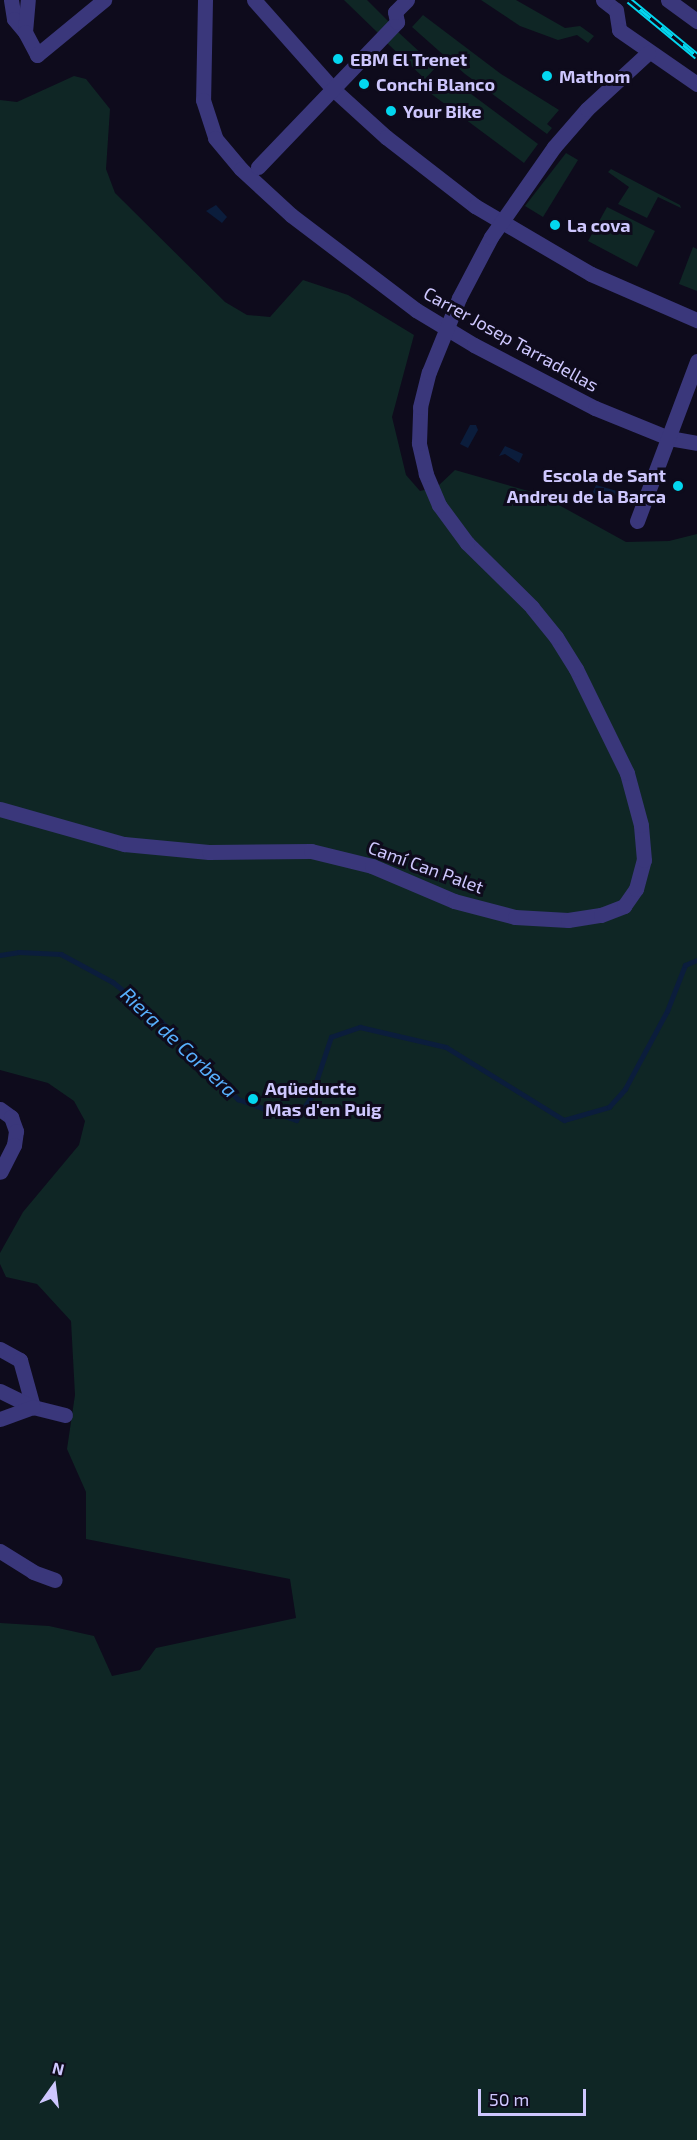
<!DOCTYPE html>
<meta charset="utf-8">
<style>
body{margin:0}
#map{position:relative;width:697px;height:2140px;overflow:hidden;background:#0e0b1c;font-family:"Exo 2",sans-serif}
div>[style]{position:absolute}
.green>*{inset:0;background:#0f2625}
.water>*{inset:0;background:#0b1d3c}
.stream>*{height:4.5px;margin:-2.25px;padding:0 2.25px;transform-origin:2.25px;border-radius:2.25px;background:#0b1d3c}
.street>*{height:15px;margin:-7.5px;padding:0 7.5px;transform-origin:7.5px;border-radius:7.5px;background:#3a377b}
.rail>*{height:7px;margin-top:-3.5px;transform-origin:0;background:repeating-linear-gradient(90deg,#0e0b1c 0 14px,#03d6ef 0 28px);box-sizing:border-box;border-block:2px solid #03d6ef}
.dots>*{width:16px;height:16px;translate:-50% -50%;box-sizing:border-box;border:3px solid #0e0b1c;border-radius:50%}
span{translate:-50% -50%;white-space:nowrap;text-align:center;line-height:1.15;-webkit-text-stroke:6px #0e0b1c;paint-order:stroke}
.poi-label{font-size:18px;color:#cec7fe;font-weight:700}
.left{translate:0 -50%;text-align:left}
.right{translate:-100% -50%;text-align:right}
.street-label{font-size:18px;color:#cec7fe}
.water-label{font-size:20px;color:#57affd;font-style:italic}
.north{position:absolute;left:24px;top:2056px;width:60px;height:60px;-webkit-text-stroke:4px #0e0b1c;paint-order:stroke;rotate:14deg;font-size:16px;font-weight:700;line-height:24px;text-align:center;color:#cec7fe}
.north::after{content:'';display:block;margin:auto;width:21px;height:27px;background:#cec7fe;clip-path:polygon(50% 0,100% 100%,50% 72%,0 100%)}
.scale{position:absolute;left:478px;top:2089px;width:108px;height:27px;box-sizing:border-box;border:3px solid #cec7fe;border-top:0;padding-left:8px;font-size:18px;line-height:21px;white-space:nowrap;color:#cec7fe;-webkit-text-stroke:4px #0e0b1c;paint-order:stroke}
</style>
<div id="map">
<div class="green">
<i style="clip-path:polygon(344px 0,367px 0,389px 22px,378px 33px)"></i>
<i style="clip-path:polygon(481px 0,516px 0,565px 28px,580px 26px,594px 36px,588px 43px,577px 35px,558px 40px,520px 26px)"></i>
<i style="clip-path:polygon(423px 15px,501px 74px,559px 110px,547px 124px,552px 128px,547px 134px,465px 74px,412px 27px)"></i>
<i style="clip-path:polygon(398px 32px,436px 67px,425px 79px,387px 43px)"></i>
<i style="clip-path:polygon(74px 76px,86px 79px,110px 109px,106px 169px,115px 193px,225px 302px,247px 315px,270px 317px,303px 280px,348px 295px,414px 335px,392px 417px,406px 475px,420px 491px,437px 487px,455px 470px,539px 494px,626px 542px,669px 541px,697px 534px,697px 2140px,0 2140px,0 1623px,49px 1626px,94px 1636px,112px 1676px,140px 1670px,156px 1648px,296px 1618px,290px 1579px,86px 1539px,86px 1492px,67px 1449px,75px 1395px,71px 1321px,37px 1284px,6px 1277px,0 1264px,0 1253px,23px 1212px,79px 1145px,85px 1121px,74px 1101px,48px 1083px,0 1070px,0 100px,17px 102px)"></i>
<i style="clip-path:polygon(447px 76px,538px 144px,524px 163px,430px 93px)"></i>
<i style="clip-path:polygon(566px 153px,578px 160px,543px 217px,525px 206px)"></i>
<i style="clip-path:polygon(611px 169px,680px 205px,681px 208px,658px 197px,647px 218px,618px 204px,629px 187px,608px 172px)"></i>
<i style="clip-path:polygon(607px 207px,655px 231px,637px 267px,588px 241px)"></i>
<i style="clip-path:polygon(693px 247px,697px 249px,697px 291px,679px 284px)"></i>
</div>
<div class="water">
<i style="clip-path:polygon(216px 205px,227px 217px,222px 223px,206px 211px)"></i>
<i style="clip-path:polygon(470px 425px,476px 425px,478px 430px,468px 448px,460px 444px)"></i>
<i style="clip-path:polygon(505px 446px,523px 454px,519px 463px,505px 454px,499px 456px)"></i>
<i style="clip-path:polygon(596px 485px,617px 491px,612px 503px,592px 494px)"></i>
</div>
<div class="stream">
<i style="left:0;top:955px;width:19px;rotate:-9deg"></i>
<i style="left:19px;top:952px;width:42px;rotate:2.7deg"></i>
<i style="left:61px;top:954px;width:59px;rotate:28.3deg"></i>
<i style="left:113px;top:982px;width:62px;rotate:39.1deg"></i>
<i style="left:161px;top:1021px;width:110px;rotate:45.4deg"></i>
<i style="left:238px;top:1099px;width:62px;rotate:19.9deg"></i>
<i style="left:296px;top:1120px;width:27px;rotate:-57deg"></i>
<i style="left:311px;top:1097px;width:63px;rotate:-71.6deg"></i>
<i style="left:331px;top:1037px;width:31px;rotate:-19deg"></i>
<i style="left:360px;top:1027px;width:88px;rotate:13.1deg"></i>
<i style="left:446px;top:1047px;width:139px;rotate:31.7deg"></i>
<i style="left:564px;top:1120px;width:47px;rotate:-16.1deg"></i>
<i style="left:609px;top:1107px;width:24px;rotate:-48deg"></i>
<i style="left:625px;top:1089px;width:89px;rotate:-61.7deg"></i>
<i style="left:667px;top:1011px;width:49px;rotate:-68.6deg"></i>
<i style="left:685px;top:965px;width:13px;rotate:-23deg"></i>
</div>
<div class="street">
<i style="left:11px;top:0;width:19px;rotate:81deg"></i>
<i style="left:14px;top:19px;width:17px;rotate:50deg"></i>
<i style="left:25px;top:32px;width:32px;rotate:-85deg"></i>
<i style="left:205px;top:0;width:100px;rotate:91.1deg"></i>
<i style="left:203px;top:100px;width:40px;rotate:72deg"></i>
<i style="left:215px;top:138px;width:40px;rotate:50deg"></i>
<i style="left:241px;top:169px;width:68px;rotate:42.6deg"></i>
<i style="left:291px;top:215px;width:157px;rotate:37.2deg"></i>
<i style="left:416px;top:310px;width:68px;rotate:31.1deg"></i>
<i style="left:474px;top:345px;width:136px;rotate:27.5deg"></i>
<i style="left:595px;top:408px;width:80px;rotate:22.1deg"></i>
<i style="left:669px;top:438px;width:28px;rotate:10deg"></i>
<i style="left:254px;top:0;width:119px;rotate:48.4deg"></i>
<i style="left:333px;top:89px;width:72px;rotate:42.2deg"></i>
<i style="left:386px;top:137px;width:113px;rotate:37.8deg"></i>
<i style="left:475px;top:206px;width:134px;rotate:30.4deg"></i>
<i style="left:591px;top:274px;width:116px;rotate:23.5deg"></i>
<i style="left:603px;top:0;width:16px;rotate:38deg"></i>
<i style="left:616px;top:10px;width:20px;rotate:81deg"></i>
<i style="left:619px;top:30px;width:95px;rotate:34.7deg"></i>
<i style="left:668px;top:0;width:36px;rotate:36deg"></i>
<i style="left:25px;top:32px;width:26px;rotate:62deg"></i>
<i style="left:37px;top:55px;width:87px;rotate:-39.4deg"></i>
<i style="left:258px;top:167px;width:201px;rotate:-46.2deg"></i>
<i style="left:397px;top:22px;width:10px;rotate:-101deg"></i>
<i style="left:395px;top:12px;width:17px;rotate:-45deg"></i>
<i style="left:637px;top:521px;width:171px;rotate:-69.4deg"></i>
<i style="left:0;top:809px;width:129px;rotate:15.8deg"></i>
<i style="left:124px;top:844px;width:85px;rotate:5.4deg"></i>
<i style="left:209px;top:852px;width:102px;rotate:-0.6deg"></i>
<i style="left:311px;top:851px;width:63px;rotate:13.8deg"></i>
<i style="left:372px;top:866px;width:89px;rotate:23.1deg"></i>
<i style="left:454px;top:901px;width:63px;rotate:14.7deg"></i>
<i style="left:515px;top:917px;width:53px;rotate:3.2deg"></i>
<i style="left:568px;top:920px;width:33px;rotate:-9deg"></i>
<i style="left:601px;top:915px;width:25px;rotate:-21deg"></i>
<i style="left:624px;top:906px;width:21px;rotate:-55deg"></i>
<i style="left:636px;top:889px;width:30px;rotate:-75deg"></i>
<i style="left:644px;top:860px;width:35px;rotate:-95deg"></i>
<i style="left:641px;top:825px;width:54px;rotate:-105.1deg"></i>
<i style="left:627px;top:773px;width:116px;rotate:-116.1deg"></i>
<i style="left:576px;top:669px;width:38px;rotate:-122deg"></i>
<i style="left:556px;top:637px;width:38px;rotate:-129deg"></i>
<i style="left:532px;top:607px;width:91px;rotate:-135.4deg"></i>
<i style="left:467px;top:543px;width:47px;rotate:-126.4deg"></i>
<i style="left:439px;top:505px;width:34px;rotate:-113deg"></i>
<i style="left:426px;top:474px;width:32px;rotate:-103deg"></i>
<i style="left:419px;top:443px;width:36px;rotate:-88deg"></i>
<i style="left:420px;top:407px;width:36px;rotate:-76deg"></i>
<i style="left:429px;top:372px;width:80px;rotate:-67.9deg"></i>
<i style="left:459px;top:298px;width:69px;rotate:-62.3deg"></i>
<i style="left:491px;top:237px;width:110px;rotate:-55deg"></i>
<i style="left:554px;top:147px;width:50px;rotate:-49deg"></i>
<i style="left:587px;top:109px;width:83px;rotate:-42.6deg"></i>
<i style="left:0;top:1109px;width:14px;rotate:36deg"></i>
<i style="left:11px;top:1117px;width:15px;rotate:70deg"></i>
<i style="left:16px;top:1131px;width:14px;rotate:98deg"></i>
<i style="left:14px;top:1145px;width:30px;rotate:117deg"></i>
<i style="left:0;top:1349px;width:23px;rotate:29deg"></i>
<i style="left:20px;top:1360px;width:49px;rotate:74.5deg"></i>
<i style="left:0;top:1391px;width:37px;rotate:26deg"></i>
<i style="left:33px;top:1407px;width:33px;rotate:14deg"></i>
<i style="left:0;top:1419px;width:35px;rotate:-20deg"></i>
<i style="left:0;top:1551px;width:39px;rotate:32deg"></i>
<i style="left:33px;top:1572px;width:23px;rotate:20deg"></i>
</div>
<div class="rail">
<i style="left:629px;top:0;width:88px;rotate:39.5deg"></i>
</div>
<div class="dots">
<i style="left:338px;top:59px;background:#03d6ef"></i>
<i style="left:547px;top:76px;background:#03d6ef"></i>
<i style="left:364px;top:84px;background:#03d6ef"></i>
<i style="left:391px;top:111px;background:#03d6ef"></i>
<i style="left:555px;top:225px;background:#03d6ef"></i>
<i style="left:678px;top:486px;background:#03d6ef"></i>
<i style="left:253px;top:1099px;background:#03d6ef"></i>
</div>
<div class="poi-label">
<span class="left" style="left:350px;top:59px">EBM El Trenet</span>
<span class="left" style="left:559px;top:76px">Mathom</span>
<span class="left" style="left:376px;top:84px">Conchi Blanco</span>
<span class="left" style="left:403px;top:111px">Your Bike</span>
<span class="left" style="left:567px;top:225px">La cova</span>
<span class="right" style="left:666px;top:486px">Escola de Sant<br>Andreu de la Barca</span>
<span class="left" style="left:265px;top:1099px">Aqüeducte<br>Mas d'en Puig</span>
</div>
<div class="street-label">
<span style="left:511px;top:339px;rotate:29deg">Carrer Josep Tarradellas</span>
<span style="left:426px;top:867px;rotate:20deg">Camí Can Palet</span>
</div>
<div class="water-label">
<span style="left:179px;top:1042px;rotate:43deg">Riera de Corbera</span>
</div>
<div class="north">N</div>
<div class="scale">50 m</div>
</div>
